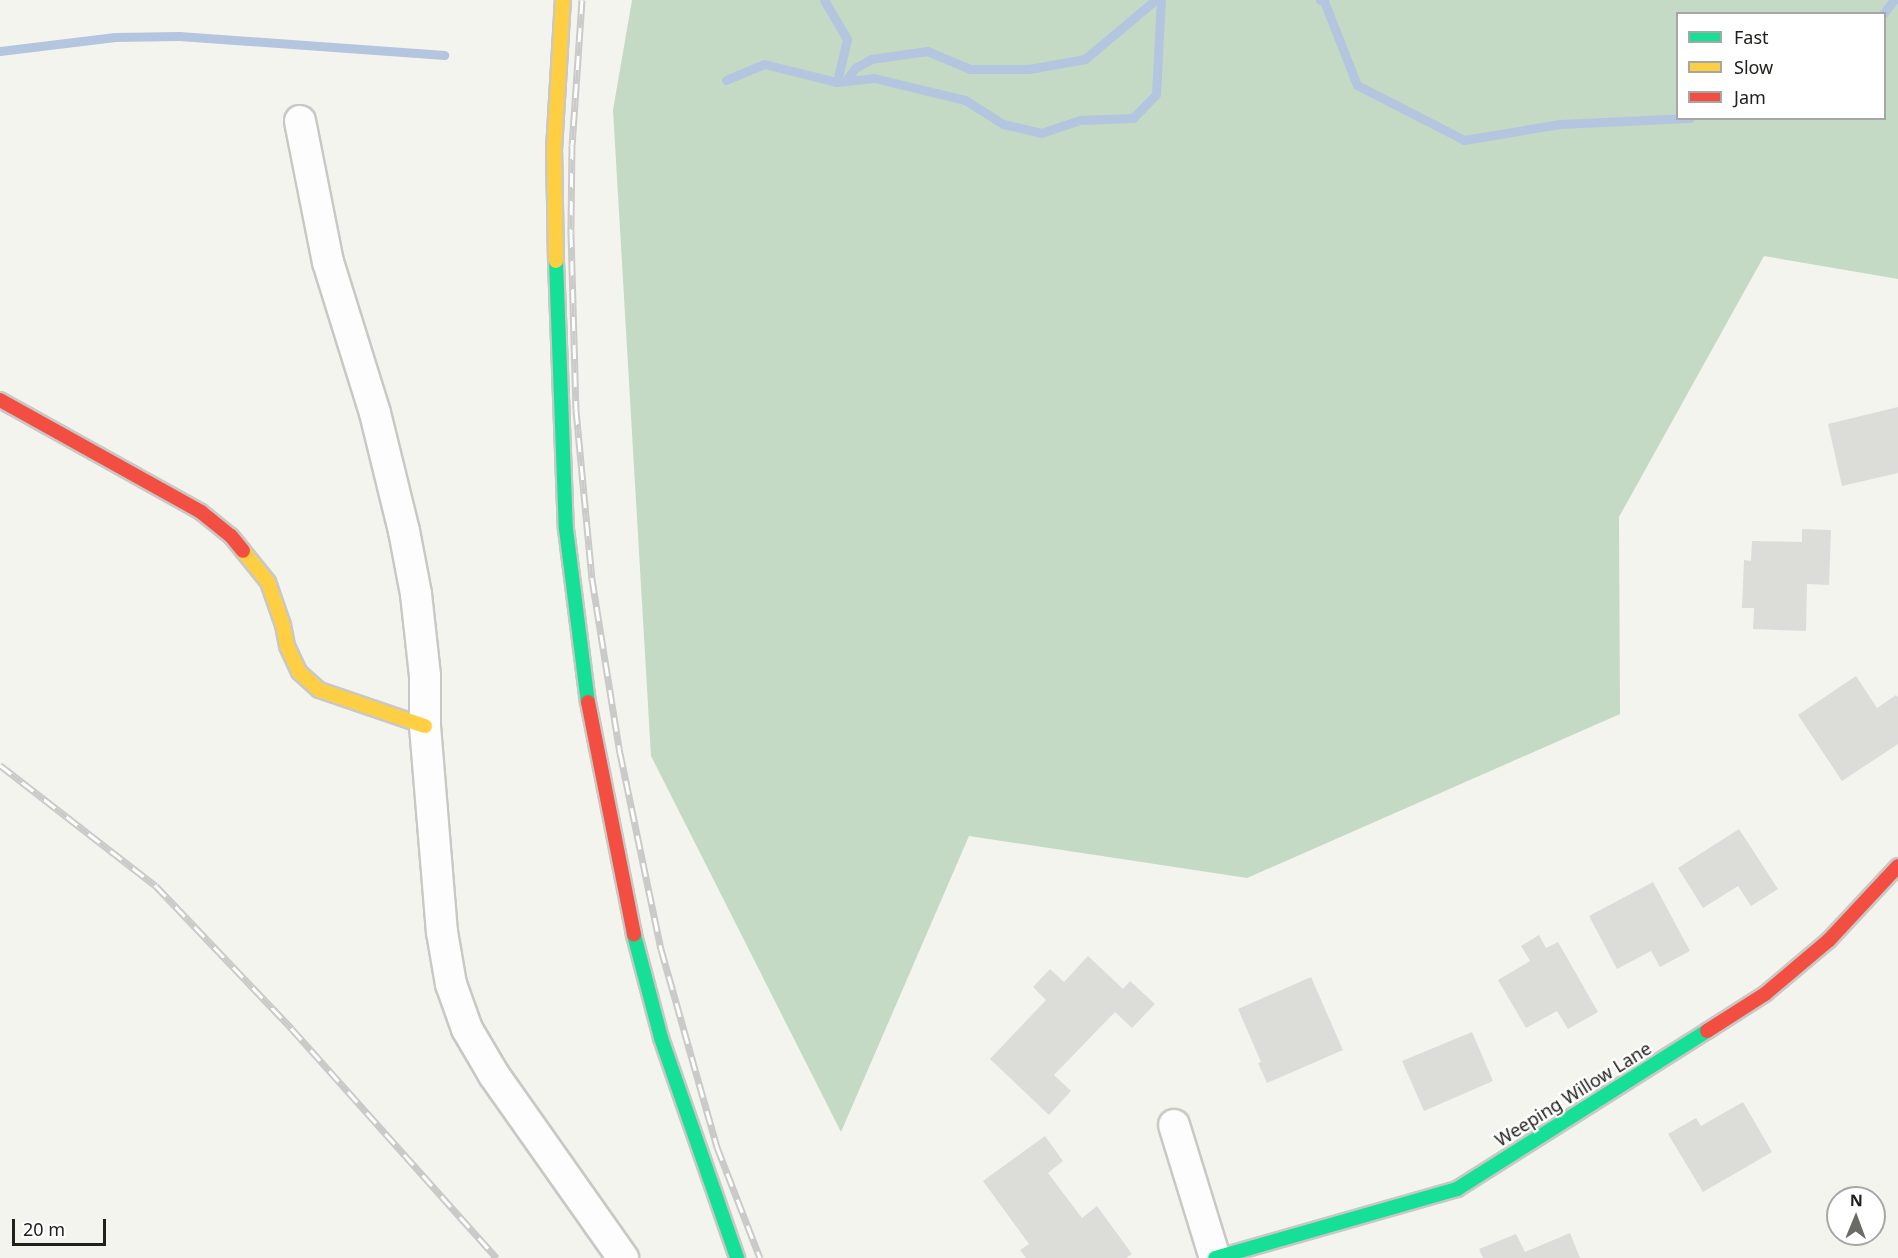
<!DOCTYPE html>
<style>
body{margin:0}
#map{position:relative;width:1898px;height:1258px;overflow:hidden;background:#f4f4ef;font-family:"Noto Sans",sans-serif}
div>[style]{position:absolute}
.forest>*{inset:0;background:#c5dac4}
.stream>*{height:9px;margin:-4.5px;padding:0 4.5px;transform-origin:4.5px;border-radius:4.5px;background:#b4c5e0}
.building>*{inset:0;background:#dcdcd8}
.roads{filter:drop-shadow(2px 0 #c9c8c4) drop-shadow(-2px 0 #c9c8c4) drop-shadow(0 2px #c9c8c4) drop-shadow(0 -2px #c9c8c4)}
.street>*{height:30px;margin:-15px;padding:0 15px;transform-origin:15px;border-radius:15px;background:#fdfdfd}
.fast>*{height:14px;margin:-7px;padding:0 7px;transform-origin:7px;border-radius:7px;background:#16e098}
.slow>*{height:14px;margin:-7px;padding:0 7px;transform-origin:7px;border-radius:7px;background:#ffcf43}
.jam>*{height:14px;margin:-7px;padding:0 7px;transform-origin:7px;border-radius:7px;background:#f24e42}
.rail>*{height:7px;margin-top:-3.5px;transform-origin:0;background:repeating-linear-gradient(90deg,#fff 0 14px,#cacac9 0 28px);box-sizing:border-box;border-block:2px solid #cacac9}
span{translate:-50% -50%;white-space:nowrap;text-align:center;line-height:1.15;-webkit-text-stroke:4.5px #fff;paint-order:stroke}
.street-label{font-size:18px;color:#20201d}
.legend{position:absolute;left:1676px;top:12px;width:210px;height:108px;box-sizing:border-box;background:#fff;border:2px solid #a6a6a5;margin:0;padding:8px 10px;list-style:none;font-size:18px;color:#20201d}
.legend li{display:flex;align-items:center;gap:12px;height:30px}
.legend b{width:30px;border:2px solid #a6a6a5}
.north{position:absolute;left:1826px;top:1186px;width:60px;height:60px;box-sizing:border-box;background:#fff;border:2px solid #a6a6a5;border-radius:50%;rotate:1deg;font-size:16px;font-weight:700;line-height:24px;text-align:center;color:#20201d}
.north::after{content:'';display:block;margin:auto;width:21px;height:27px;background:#6a6a66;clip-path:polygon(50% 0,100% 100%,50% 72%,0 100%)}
.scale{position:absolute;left:12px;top:1219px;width:94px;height:27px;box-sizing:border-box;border:3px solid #20201d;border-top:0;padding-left:8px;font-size:18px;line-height:21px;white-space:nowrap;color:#20201d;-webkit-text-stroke:4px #fff;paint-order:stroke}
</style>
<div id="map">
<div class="forest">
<i style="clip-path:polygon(evenodd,632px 0,1898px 0,1898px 279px,1764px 256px,1619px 517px,1620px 714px,1247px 878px,969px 836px,841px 1132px,651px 756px,613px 110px,632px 0,1678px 14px,1884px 14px,1884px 118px,1678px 118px,1678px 14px)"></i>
</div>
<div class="stream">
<i style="left:1320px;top:0;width:4px;rotate:14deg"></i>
<i style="left:1324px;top:1px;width:90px;rotate:68.6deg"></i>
<i style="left:1357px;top:85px;width:120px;rotate:27.2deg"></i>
<i style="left:1464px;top:140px;width:97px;rotate:-9.5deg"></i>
<i style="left:1560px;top:124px;width:130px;rotate:-2.6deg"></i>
<i style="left:1883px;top:14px;width:18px;rotate:-52deg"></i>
<i style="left:0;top:51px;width:116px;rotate:-6.9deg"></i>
<i style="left:115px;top:37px;width:64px;rotate:-0.9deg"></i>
<i style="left:179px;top:36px;width:266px;rotate:4.1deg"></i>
<i style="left:847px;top:79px;width:14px;rotate:-54deg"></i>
<i style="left:855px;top:68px;width:18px;rotate:-29deg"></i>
<i style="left:871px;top:59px;width:57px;rotate:-8.1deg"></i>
<i style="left:927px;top:51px;width:47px;rotate:22.7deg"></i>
<i style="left:970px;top:69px;width:59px"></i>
<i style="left:1029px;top:69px;width:57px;rotate:-10.1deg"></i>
<i style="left:1085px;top:59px;width:92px;rotate:-40.1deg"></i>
<i style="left:726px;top:80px;width:41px;rotate:-22.8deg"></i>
<i style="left:764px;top:64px;width:75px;rotate:13.9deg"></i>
<i style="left:837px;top:82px;width:44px;rotate:-76.9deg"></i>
<i style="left:847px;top:39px;width:45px;rotate:-120.5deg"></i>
<i style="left:837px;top:82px;width:37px;rotate:-6deg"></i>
<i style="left:874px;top:78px;width:94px;rotate:13.6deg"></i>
<i style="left:965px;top:100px;width:45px;rotate:32.3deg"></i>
<i style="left:1003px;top:124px;width:39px;rotate:13deg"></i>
<i style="left:1041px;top:133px;width:41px;rotate:-18.4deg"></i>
<i style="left:1080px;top:120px;width:53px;rotate:-2.2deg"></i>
<i style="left:1133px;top:118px;width:33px;rotate:-46deg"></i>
<i style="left:1156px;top:94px;width:94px;rotate:-87deg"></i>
</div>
<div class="building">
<i style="clip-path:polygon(1898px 407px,1898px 473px,1842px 486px,1828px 424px)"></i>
<i style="clip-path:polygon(1802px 529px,1831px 530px,1829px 585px,1807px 584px,1806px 631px,1753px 629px,1754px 608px,1742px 608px,1744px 560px,1751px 561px,1752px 541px,1802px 542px)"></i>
<i style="clip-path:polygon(1856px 676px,1877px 708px,1896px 695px,1898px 697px,1898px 744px,1842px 781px,1798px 715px)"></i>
<i style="clip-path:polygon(1739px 829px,1778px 889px,1751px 906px,1738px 886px,1703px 908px,1678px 868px)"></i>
<i style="clip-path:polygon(1653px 882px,1690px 951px,1660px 967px,1651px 951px,1617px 969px,1589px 916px)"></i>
<i style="clip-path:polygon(1539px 935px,1546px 948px,1558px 942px,1598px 1012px,1568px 1029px,1557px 1011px,1526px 1028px,1498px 980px,1530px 961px,1521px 946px)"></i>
<i style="clip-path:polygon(1088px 956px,1123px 989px,1130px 981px,1155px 1004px,1132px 1028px,1115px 1012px,1083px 1045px,1054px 1075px,1071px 1091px,1049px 1115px,990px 1059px,1046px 1000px,1033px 987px,1050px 969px,1064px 982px)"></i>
<i style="clip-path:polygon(1311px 977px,1343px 1050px,1267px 1083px,1258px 1063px,1261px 1062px,1238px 1009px)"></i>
<i style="clip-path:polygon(1472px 1032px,1493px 1081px,1424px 1111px,1402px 1061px)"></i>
<i style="clip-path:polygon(1743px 1102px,1772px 1152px,1703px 1192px,1668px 1134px,1696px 1118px,1701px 1126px)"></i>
<i style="clip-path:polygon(1045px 1136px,1063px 1161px,1048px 1173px,1082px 1218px,1097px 1206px,1132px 1254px,1126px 1258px,1026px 1258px,1020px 1250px,1029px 1244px,983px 1181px)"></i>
<i style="clip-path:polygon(1570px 1233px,1580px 1258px,1483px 1258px,1479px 1249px,1516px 1234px,1525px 1252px)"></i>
</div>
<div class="roads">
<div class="street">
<i style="left:300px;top:121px;width:144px;rotate:78.8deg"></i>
<i style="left:328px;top:262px;width:158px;rotate:72.7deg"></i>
<i style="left:375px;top:413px;width:122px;rotate:76.2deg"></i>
<i style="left:404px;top:531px;width:64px;rotate:79.2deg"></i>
<i style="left:416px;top:594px;width:82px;rotate:83.7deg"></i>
<i style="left:425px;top:676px;width:50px;rotate:90deg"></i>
<i style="left:425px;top:726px;width:207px;rotate:85.3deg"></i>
<i style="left:442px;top:932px;width:53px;rotate:80.2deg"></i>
<i style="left:451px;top:984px;width:48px;rotate:70.4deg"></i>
<i style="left:467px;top:1029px;width:53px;rotate:59.6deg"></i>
<i style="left:494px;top:1075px;width:224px;rotate:54.8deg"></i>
<i style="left:1174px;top:1125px;width:139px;rotate:72.9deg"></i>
</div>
<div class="fast">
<i style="left:556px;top:261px;width:268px;rotate:87.9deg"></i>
<i style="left:566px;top:529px;width:174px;rotate:82.8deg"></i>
<i style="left:634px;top:935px;width:106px;rotate:75.3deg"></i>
<i style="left:661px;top:1038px;width:233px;rotate:70.9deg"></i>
<i style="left:1215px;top:1258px;width:252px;rotate:-15.9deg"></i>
<i style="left:1457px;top:1189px;width:296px;rotate:-32.3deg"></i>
</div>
<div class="slow">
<i style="left:556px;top:261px;width:111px;rotate:-91deg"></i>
<i style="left:554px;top:150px;width:150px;rotate:-86.6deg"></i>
<i style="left:243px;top:551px;width:40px;rotate:51deg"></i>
<i style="left:268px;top:582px;width:46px;rotate:70.8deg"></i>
<i style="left:283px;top:625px;width:21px;rotate:79deg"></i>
<i style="left:287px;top:646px;width:29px;rotate:65deg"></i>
<i style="left:299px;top:672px;width:27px;rotate:42deg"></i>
<i style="left:319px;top:690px;width:112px;rotate:18.8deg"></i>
</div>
<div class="jam">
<i style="left:0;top:400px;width:230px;rotate:29.1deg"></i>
<i style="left:201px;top:512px;width:38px;rotate:39deg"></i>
<i style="left:231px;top:536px;width:19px;rotate:51deg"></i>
<i style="left:588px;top:702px;width:237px;rotate:78.8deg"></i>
<i style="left:1707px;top:1031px;width:69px;rotate:-32.5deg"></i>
<i style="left:1765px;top:994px;width:84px;rotate:-40.2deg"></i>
<i style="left:1829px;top:940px;width:101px;rotate:-47deg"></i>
</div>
</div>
<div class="rail">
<i style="left:582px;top:0;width:145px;rotate:93.9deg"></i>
<i style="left:572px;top:145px;width:88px;rotate:90.7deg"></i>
<i style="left:571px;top:233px;width:177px;rotate:88.4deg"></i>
<i style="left:576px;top:410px;width:170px;rotate:84.6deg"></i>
<i style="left:592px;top:579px;width:176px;rotate:80.9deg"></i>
<i style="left:620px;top:753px;width:200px;rotate:78.2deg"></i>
<i style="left:661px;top:949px;width:206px;rotate:74.2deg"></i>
<i style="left:717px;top:1147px;width:119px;rotate:68.8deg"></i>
<i style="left:0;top:765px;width:197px;rotate:37.8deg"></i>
<i style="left:156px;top:886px;width:197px;rotate:46.4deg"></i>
<i style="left:292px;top:1029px;width:307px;rotate:48.2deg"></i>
</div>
<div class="street-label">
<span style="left:1573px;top:1094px;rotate:-32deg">Weeping Willow Lane</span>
</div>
<ul class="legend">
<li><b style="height:8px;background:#16e098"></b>Fast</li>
<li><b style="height:8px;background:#ffcf43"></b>Slow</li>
<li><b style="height:8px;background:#f24e42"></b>Jam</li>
</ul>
<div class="north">N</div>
<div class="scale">20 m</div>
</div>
